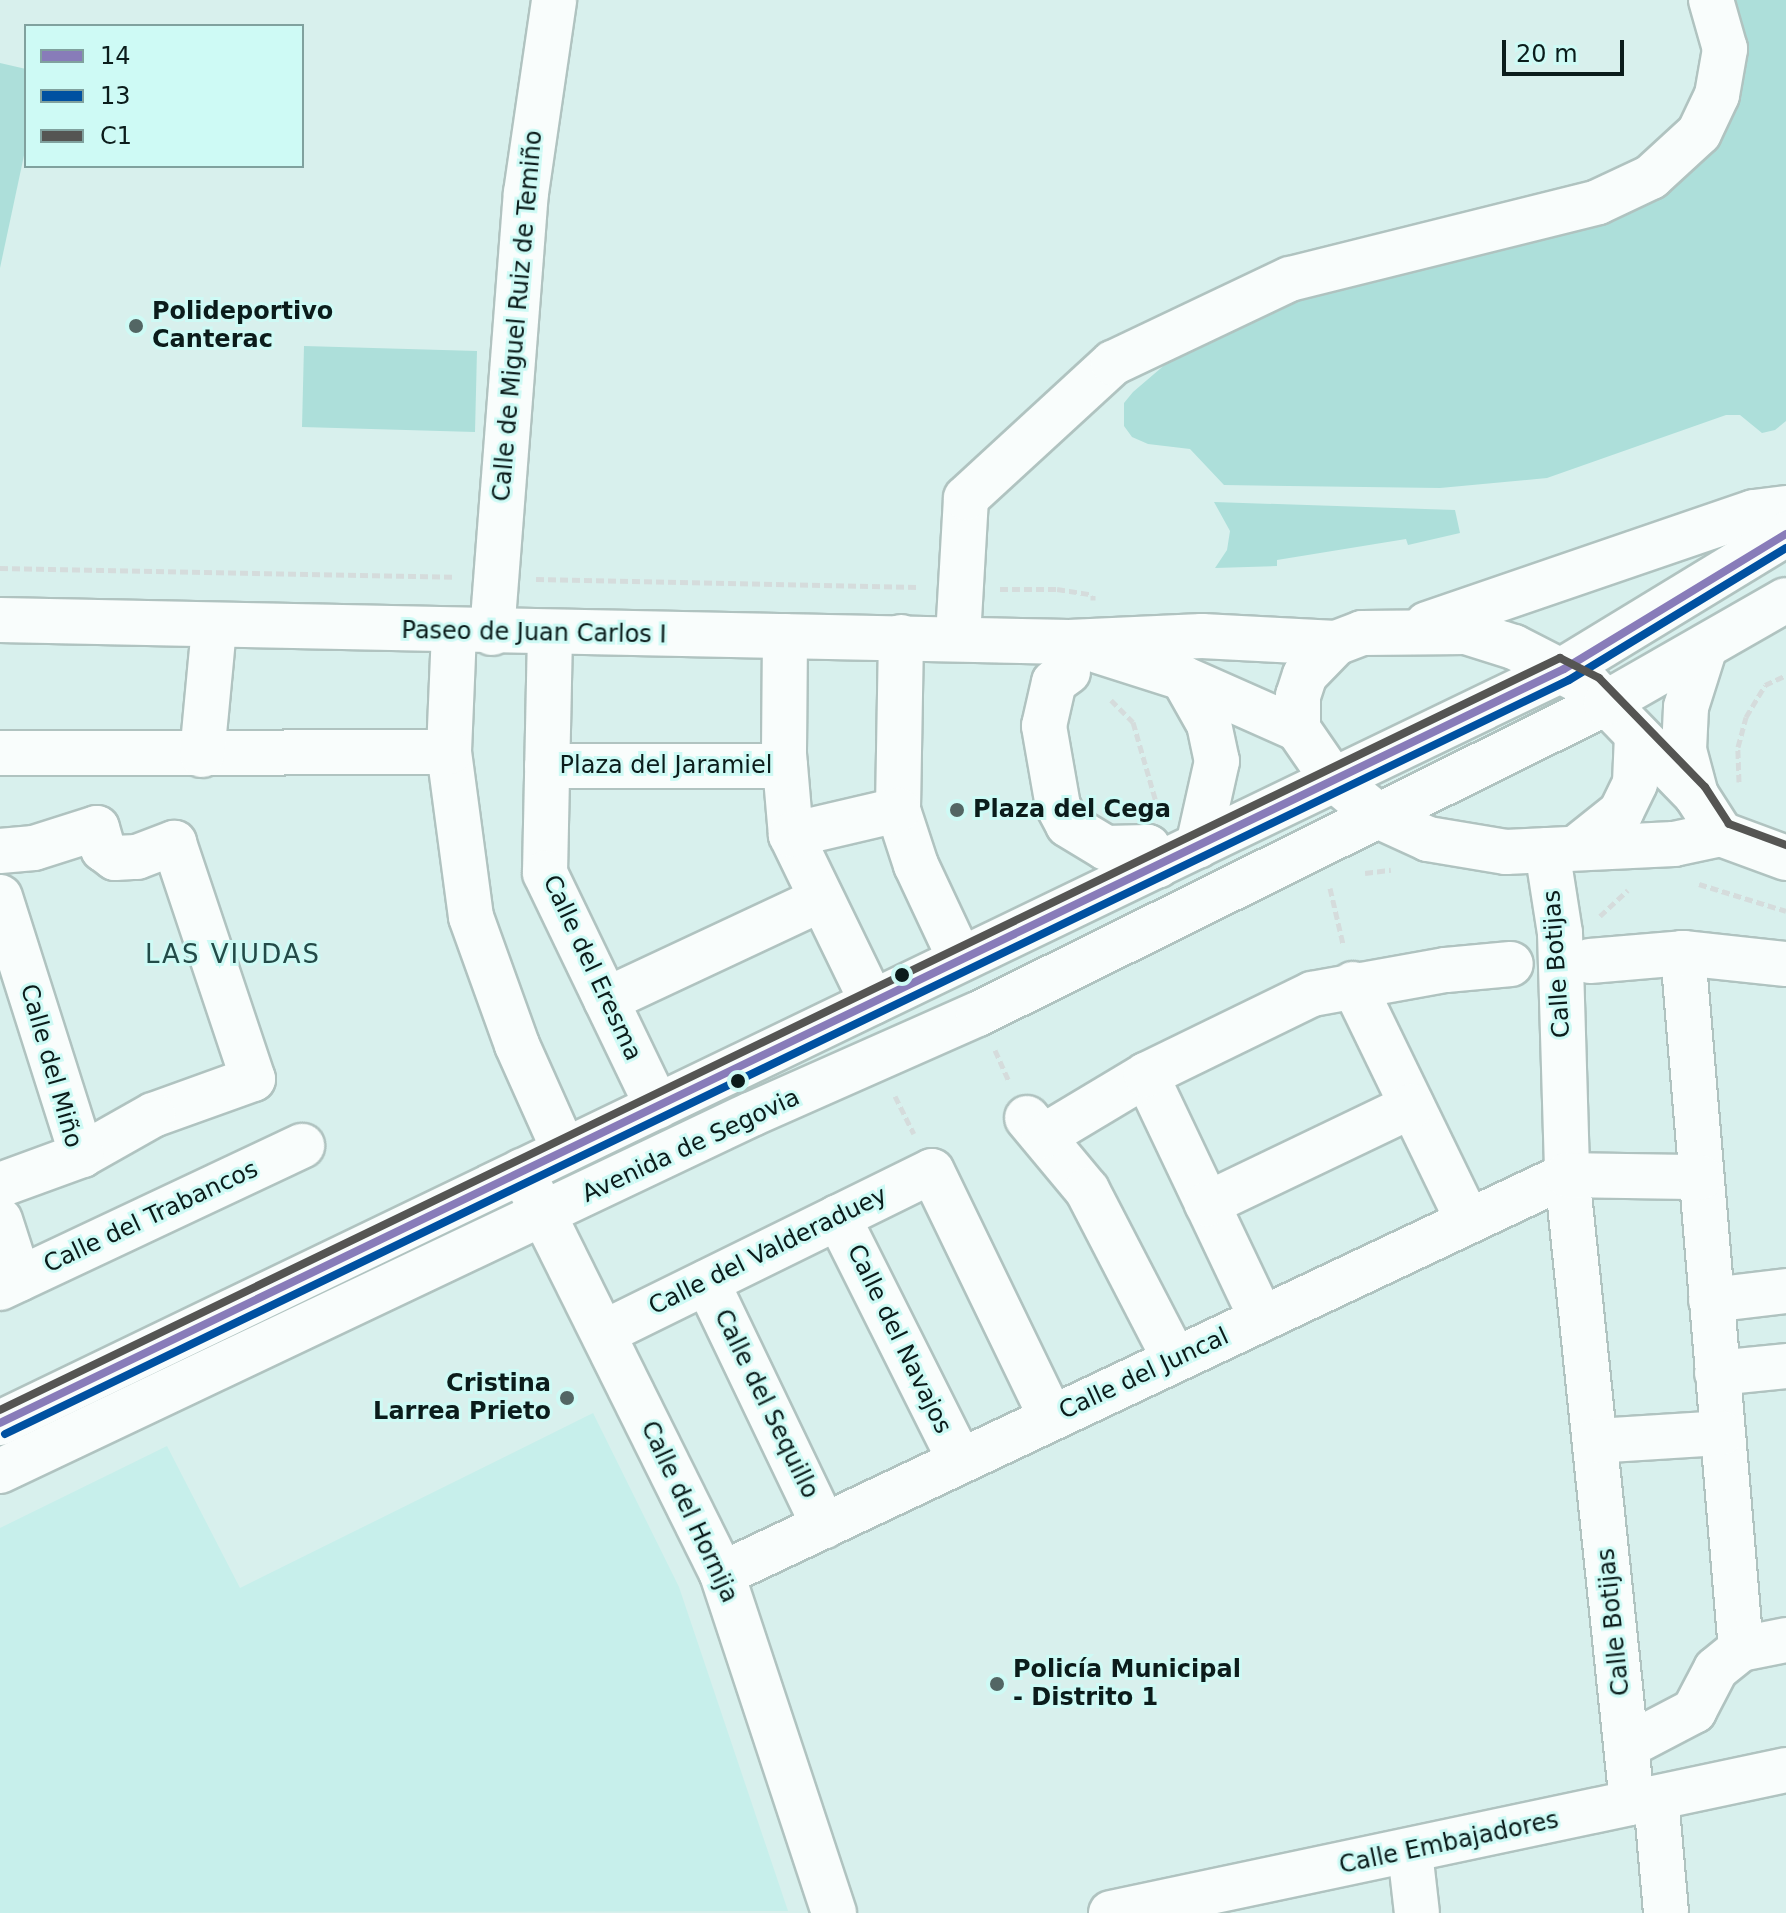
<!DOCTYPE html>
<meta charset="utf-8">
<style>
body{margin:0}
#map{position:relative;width:1786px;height:1913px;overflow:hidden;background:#d8f0ed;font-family:"DejaVu Sans",sans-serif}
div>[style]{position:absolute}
.built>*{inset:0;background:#c7efeb}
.green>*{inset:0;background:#addfda}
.path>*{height:5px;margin-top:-2.5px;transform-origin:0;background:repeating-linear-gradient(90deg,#d5dcdc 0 8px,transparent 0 12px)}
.roads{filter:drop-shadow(2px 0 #b0c3c0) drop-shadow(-2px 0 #b0c3c0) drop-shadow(0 2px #b0c3c0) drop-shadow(0 -2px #b0c3c0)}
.minor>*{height:44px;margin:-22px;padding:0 22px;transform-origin:22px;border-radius:22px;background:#f9fdfc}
.major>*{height:44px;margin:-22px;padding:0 22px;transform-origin:22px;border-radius:22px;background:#f9fdfc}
.bus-1>*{height:8px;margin:-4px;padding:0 4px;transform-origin:4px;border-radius:4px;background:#887cb9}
.bus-2>*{height:8px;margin:-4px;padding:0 4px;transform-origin:4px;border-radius:4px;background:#0051a1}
.bus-3>*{height:8px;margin:-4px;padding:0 4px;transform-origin:4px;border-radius:4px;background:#555553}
.dots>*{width:22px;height:22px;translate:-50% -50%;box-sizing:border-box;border:4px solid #cefaf5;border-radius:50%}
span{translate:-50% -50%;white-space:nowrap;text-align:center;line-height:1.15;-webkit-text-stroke:6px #cefaf5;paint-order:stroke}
.poi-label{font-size:24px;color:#0b1c1b;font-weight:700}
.left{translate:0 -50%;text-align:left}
.right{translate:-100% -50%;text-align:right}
.street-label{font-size:24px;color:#0b1c1b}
.neighbourhood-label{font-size:26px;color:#234b48;letter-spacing:2px}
.legend{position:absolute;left:24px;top:24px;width:280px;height:144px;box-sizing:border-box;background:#cefaf5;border:2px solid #80a19e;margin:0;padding:10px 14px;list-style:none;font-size:24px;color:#0b1c1b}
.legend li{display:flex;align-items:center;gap:16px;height:40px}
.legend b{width:40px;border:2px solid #80a19e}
.scale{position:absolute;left:1502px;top:40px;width:122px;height:36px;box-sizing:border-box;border:4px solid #0b1c1b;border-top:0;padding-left:10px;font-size:24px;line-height:28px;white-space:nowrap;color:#0b1c1b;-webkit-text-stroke:6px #cefaf5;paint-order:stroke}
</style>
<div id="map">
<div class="built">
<i style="clip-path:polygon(593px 1413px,679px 1587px,788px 1911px,0 1913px,0 1528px,167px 1446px,240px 1588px)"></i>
</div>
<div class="green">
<i style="clip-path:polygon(1719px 0,1786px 0,1786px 421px,1775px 430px,1762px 433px,1740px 415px,1726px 415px,1547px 478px,1440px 488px,1224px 485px,1190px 449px,1148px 444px,1132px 437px,1124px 426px,1124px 403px,1133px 392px,1195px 339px,1234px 318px,1375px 277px,1557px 236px,1626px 211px,1674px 179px)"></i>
<i style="clip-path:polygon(0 63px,26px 69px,26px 146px,0 268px)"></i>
<i style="clip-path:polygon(304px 346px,477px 351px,475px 432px,302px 427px)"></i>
<i style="clip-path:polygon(1214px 502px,1455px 510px,1460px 533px,1408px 545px,1406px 539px,1277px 560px,1277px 566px,1215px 568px,1227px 550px,1230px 531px)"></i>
</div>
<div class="path">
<i style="left:0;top:568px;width:454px;rotate:1.1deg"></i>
<i style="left:536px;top:579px;width:382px;rotate:1.2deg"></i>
<i style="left:1000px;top:589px;width:57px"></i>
<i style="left:1057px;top:589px;width:36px;rotate:9deg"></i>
<i style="left:1093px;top:595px;width:5px;rotate:90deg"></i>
<i style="left:1111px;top:700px;width:31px;rotate:45deg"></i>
<i style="left:1133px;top:722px;width:86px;rotate:73.9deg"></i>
<i style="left:1739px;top:782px;width:35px;rotate:-92deg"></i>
<i style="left:1738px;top:747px;width:31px;rotate:-75deg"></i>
<i style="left:1746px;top:717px;width:37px;rotate:-59deg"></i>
<i style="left:1765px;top:685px;width:23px;rotate:-25deg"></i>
<i style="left:1365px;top:873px;width:26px;rotate:-7deg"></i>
<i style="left:1699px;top:884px;width:91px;rotate:17.2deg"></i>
<i style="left:1330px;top:888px;width:57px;rotate:76.9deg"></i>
<i style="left:1600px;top:916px;width:38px;rotate:-43deg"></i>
<i style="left:995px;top:1050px;width:34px;rotate:66deg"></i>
<i style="left:895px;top:1096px;width:42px;rotate:63.4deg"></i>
</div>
<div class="roads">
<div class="minor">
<i style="left:454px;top:632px;width:120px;rotate:92.4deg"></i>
<i style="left:449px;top:752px;width:166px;rotate:82.4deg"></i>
<i style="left:471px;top:917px;width:136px;rotate:70.2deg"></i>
<i style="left:517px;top:1045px;width:115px;rotate:65.9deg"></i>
<i style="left:492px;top:633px;width:441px;rotate:-85.6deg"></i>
<i style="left:526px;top:193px;width:195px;rotate:-81.7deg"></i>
<i style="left:550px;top:634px;width:239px;rotate:91.2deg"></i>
<i style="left:545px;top:873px;width:259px;rotate:64.3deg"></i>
<i style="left:785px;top:636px;width:118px;rotate:90.5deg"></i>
<i style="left:784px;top:754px;width:81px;rotate:85.1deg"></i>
<i style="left:791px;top:835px;width:186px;rotate:64.1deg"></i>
<i style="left:901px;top:637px;width:173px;rotate:91deg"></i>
<i style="left:898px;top:810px;width:58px;rotate:71.9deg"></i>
<i style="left:916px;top:865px;width:104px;rotate:64.9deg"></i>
<i style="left:958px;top:637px;width:139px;rotate:-86.7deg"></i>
<i style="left:966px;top:498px;width:200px;rotate:-42.6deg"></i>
<i style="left:1113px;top:363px;width:196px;rotate:-25.4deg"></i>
<i style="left:1290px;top:279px;width:317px;rotate:-14deg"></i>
<i style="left:1598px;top:202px;width:59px;rotate:-25.3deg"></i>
<i style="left:1651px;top:177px;width:65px;rotate:-42.5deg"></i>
<i style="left:1699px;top:133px;width:42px;rotate:-64.7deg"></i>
<i style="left:1717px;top:95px;width:47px;rotate:-80.1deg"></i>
<i style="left:1725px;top:49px;width:51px;rotate:-105.9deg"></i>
<i style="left:1068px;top:672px;width:17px;rotate:144deg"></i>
<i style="left:1054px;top:682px;width:45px;rotate:102.8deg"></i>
<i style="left:1044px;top:726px;width:81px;rotate:80.1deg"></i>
<i style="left:1058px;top:806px;width:21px;rotate:62deg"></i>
<i style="left:1068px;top:825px;width:44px;rotate:31.2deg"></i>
<i style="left:1106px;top:848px;width:42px;rotate:-1.4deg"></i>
<i style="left:1148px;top:847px;width:21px;rotate:62deg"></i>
<i style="left:0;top:753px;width:449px;rotate:-0.1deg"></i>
<i style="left:202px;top:755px;width:129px;rotate:-84.6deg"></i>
<i style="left:547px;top:766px;width:238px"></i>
<i style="left:791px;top:835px;width:110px;rotate:-13.2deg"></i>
<i style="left:1547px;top:850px;width:84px;rotate:81.1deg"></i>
<i style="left:1560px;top:933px;width:242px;rotate:88.3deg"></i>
<i style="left:1567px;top:1175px;width:631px;rotate:84.09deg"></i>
<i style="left:0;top:851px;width:34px;rotate:-5deg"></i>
<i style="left:34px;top:848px;width:66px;rotate:-17.6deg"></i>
<i style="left:97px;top:828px;width:22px;rotate:74deg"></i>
<i style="left:103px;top:849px;width:15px;rotate:37deg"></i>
<i style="left:115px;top:858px;width:22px;rotate:-3deg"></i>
<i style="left:137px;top:857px;width:40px;rotate:-21deg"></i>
<i style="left:174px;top:843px;width:249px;rotate:71.5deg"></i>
<i style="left:253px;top:1079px;width:106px;rotate:160.2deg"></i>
<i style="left:153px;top:1115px;width:81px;rotate:150.6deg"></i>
<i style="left:0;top:897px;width:271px;rotate:72.4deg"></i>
<i style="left:82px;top:1155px;width:87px;rotate:159.9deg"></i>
<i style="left:1683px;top:953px;width:698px;rotate:85.24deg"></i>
<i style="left:1590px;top:961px;width:93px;rotate:-4.9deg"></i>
<i style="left:1683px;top:953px;width:104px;rotate:6.1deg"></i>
<i style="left:1353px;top:984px;width:263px;rotate:64.1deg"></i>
<i style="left:606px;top:1000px;width:235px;rotate:-25.1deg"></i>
<i style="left:1146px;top:1075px;width:270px;rotate:64.6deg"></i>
<i style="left:1027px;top:1118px;width:94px;rotate:50.2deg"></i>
<i style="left:1087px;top:1190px;width:189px;rotate:62.6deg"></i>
<i style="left:1044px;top:1136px;width:119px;rotate:-30.9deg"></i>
<i style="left:1146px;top:1075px;width:185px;rotate:-26deg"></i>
<i style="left:1312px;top:994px;width:136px;rotate:-10.2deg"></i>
<i style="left:1446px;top:970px;width:65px;rotate:-5.3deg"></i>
<i style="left:522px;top:1171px;width:450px;rotate:63.6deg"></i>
<i style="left:722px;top:1574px;width:357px;rotate:71.7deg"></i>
<i style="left:1207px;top:1204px;width:227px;rotate:-25.6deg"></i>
<i style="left:838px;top:1217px;width:273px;rotate:63.4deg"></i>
<i style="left:0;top:1220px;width:62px;rotate:72.1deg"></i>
<i style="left:707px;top:1282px;width:271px;rotate:64.4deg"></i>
<i style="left:0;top:1288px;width:334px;rotate:-25.2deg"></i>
<i style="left:1711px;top:1300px;width:76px;rotate:-6.8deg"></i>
<i style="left:605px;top:1332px;width:364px;rotate:-26.2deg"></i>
<i style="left:932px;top:1171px;width:273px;rotate:64.2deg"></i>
<i style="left:1717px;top:1373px;width:69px;rotate:-5.8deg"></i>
<i style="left:1595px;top:1441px;width:127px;rotate:-3.6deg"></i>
<i style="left:722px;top:1574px;width:934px;rotate:-25.28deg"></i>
<i style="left:1567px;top:1175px;width:134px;rotate:0.9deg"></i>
<i style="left:1627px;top:1746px;width:76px;rotate:-27.6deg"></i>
<i style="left:1694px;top:1711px;width:47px;rotate:-62.4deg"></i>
<i style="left:1716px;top:1669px;width:32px;rotate:-39deg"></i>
<i style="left:1741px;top:1649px;width:46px;rotate:-11.3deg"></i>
<i style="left:1656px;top:1798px;width:115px;rotate:85deg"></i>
<i style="left:1410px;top:1852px;width:61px;rotate:83.5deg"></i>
<i style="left:1111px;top:1913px;width:690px;rotate:-11.96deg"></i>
</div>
<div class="major">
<i style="left:0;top:620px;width:1069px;rotate:1.18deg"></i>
<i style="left:1069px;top:642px;width:133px;rotate:-2.6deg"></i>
<i style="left:1202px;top:636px;width:134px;rotate:3deg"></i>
<i style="left:1336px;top:643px;width:28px;rotate:-21deg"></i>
<i style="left:1362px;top:633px;width:104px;rotate:-0.6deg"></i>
<i style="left:1466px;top:632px;width:50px;rotate:17.4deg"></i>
<i style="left:1514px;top:647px;width:85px;rotate:27.2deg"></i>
<i style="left:1590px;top:686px;width:152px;rotate:45.8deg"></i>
<i style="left:1696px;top:795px;width:46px;rotate:57.3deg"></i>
<i style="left:1427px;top:624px;width:346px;rotate:-18.9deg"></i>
<i style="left:1754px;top:512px;width:32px;rotate:-7deg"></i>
<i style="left:1098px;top:651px;width:89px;rotate:17.6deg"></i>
<i style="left:1183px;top:678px;width:126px;rotate:23.9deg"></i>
<i style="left:1298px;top:729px;width:58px;rotate:55.5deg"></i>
<i style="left:1331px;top:777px;width:63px;rotate:39.2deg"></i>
<i style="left:1380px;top:817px;width:53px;rotate:24.6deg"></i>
<i style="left:1428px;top:839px;width:79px;rotate:9.5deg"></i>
<i style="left:1506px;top:852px;width:168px;rotate:-2.7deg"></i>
<i style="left:1674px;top:844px;width:48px;rotate:-12deg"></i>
<i style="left:1721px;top:834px;width:69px;rotate:20.3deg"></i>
<i style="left:1183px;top:678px;width:53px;rotate:60.5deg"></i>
<i style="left:1209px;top:724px;width:38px;rotate:78deg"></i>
<i style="left:1217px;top:761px;width:87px;rotate:102.6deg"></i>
<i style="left:1298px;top:729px;width:33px;rotate:-90deg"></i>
<i style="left:1298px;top:696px;width:22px;rotate:-72deg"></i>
<i style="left:1305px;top:675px;width:45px;rotate:-45.9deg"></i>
<i style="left:1696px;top:795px;width:47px;rotate:-104.9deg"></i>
<i style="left:1684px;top:750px;width:43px;rotate:-87.3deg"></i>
<i style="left:1686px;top:707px;width:63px;rotate:-72.4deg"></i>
<i style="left:1580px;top:845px;width:53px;rotate:-38.8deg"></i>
<i style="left:1621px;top:812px;width:32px;rotate:-64deg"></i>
<i style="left:1635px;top:783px;width:48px;rotate:-87.6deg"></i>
<i style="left:0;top:1423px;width:1736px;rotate:-25.74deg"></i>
<i style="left:1564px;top:669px;width:260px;rotate:-31.3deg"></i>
<i style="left:0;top:1471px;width:832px;rotate:-25.4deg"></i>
<i style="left:752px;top:1114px;width:247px;rotate:-23.9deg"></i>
<i style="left:978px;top:1014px;width:701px;rotate:-26.35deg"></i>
<i style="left:1606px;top:703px;width:207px;rotate:-29.8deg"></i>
</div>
</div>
<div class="bus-1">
<i style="left:0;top:1423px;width:1736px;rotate:-25.74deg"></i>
<i style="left:1564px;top:669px;width:260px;rotate:-31.3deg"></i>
</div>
<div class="bus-2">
<i style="left:5px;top:1434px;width:1736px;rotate:-25.74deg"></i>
<i style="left:1569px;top:680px;width:254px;rotate:-31.3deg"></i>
</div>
<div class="bus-3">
<i style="left:0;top:1410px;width:1732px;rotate:-25.74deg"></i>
<i style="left:1560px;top:658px;width:44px;rotate:27.1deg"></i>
<i style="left:1599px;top:678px;width:152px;rotate:45.8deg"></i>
<i style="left:1705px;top:787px;width:44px;rotate:57deg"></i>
<i style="left:1729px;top:824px;width:61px;rotate:20.2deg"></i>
</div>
<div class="dots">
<i style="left:136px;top:326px;background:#536664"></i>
<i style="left:957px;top:810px;background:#536664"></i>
<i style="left:902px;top:975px;background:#0b1c1b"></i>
<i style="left:738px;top:1081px;background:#0b1c1b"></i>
<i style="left:567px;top:1398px;background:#536664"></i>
<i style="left:997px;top:1684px;background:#536664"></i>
</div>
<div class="poi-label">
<span class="left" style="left:152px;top:326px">Polideportivo<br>Canterac</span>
<span class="left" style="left:973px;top:810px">Plaza del Cega</span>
<span class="right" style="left:551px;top:1398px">Cristina<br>Larrea Prieto</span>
<span class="left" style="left:1013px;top:1684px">Policía Municipal<br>- Distrito 1</span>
</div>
<div class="street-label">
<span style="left:518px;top:316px;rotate:-85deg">Calle de Miguel Ruiz de Temiño</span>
<span style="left:534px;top:633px;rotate:1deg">Paseo de Juan Carlos I</span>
<span style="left:666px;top:766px">Plaza del Jaramiel</span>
<span style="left:1557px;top:964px;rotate:-94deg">Calle Botijas</span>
<span style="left:592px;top:968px;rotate:65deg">Calle del Eresma</span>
<span style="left:51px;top:1066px;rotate:74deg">Calle del Miño</span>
<span style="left:691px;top:1146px;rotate:-25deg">Avenida de Segovia</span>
<span style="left:151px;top:1217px;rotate:-25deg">Calle del Trabancos</span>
<span style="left:768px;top:1251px;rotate:-26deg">Calle del Valderaduey</span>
<span style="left:899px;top:1339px;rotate:64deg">Calle del Navajos</span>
<span style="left:1144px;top:1374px;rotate:-25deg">Calle del Juncal</span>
<span style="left:766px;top:1404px;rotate:64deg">Calle del Sequillo</span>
<span style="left:689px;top:1512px;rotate:65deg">Calle del Hornija</span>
<span style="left:1614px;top:1622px;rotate:-96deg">Calle Botijas</span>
<span style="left:1449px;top:1843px;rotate:-12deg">Calle Embajadores</span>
</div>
<div class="neighbourhood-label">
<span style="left:233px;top:955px">LAS VIUDAS</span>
</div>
<ul class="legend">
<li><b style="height:10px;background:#887cb9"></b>14</li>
<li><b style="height:10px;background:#0051a1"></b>13</li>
<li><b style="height:10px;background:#555553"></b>C1</li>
</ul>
<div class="scale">20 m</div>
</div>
